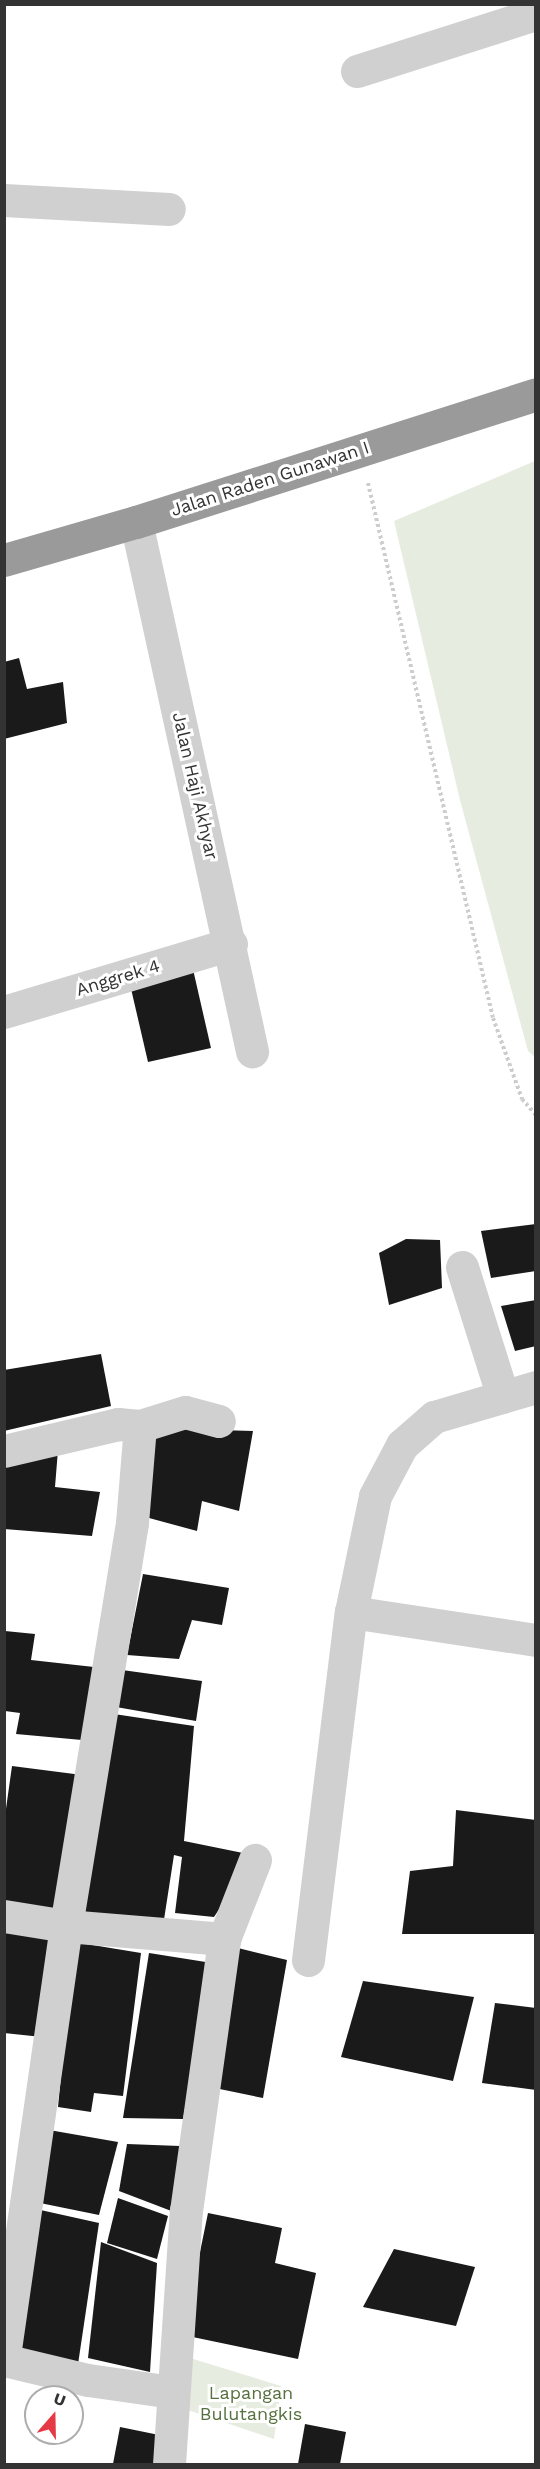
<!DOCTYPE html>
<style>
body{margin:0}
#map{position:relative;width:540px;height:2469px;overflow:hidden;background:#fff;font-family:"Work Sans",sans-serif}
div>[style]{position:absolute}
.green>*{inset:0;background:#e6ecdf}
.building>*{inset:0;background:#1a1a1a}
.path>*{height:4px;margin-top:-2px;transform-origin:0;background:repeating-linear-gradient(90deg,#cdcdcd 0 3px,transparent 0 6px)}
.minor>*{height:33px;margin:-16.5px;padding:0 16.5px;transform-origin:16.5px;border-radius:16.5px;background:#d0d0d0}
.highway>*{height:33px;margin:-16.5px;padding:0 16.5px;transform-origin:16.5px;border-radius:16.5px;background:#9a9a9a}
span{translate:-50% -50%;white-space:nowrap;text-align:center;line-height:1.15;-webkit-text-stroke:6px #fff;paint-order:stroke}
.street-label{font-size:18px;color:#333}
.park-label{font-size:18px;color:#56703f}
.frame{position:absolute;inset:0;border:6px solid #333;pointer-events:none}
.north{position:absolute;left:24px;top:2385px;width:60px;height:60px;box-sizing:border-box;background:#fff;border:2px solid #adadad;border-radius:50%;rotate:20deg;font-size:16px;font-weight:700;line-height:24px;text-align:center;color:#333}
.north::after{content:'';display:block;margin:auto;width:21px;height:27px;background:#e63946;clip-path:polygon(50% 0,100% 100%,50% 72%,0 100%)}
</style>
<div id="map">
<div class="green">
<i style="clip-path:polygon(535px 461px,535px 1057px,528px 1051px,460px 800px,394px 521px)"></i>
<i style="clip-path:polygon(190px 2358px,281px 2386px,274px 2439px,176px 2406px)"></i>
</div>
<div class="building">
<i style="clip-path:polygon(19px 658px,27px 689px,63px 682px,67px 723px,4px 739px,4px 662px)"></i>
<i style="clip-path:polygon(192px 965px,211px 1048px,148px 1062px,129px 980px)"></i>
<i style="clip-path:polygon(536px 1224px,536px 1271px,491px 1278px,481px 1231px)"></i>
<i style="clip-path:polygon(406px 1239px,440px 1240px,442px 1288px,389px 1305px,379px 1253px)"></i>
<i style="clip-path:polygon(536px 1300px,536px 1346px,515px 1351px,501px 1306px)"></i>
<i style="clip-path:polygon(101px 1354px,111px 1406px,4px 1431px,4px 1370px)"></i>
<i style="clip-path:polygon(148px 1428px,253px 1431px,239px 1511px,202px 1501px,197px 1531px,138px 1515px)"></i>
<i style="clip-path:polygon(58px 1450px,55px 1487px,100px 1492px,92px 1536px,4px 1529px,4px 1462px)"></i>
<i style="clip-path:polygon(143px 1574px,229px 1588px,222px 1625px,192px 1620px,179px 1659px,127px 1655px)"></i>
<i style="clip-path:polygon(5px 1631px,35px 1634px,31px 1660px,94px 1667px,82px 1740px,16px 1734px,20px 1713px,5px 1711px)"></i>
<i style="clip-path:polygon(122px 1670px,202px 1681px,196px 1721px,116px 1707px)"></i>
<i style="clip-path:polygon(114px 1714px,194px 1726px,184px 1841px,243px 1853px,239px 1879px,214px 1917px,175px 1913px,182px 1857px,174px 1855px,163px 1926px,78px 1920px)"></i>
<i style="clip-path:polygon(12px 1766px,82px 1775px,59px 1911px,5px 1901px,5px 1816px)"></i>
<i style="clip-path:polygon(456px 1810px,536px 1820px,536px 1934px,402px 1934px,410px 1871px,453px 1866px)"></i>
<i style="clip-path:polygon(4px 1929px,53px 1935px,42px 2037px,4px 2033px)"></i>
<i style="clip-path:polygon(74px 1942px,141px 1953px,123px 2096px,94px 2093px,91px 2112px,58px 2107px)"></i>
<i style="clip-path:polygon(234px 1947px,287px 1960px,263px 2098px,210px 2087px)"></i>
<i style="clip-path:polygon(149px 1953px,212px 1963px,183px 2119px,123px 2118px)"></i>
<i style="clip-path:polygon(363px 1981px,474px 1997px,453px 2081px,341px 2057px)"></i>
<i style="clip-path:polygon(495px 2003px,536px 2008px,536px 2090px,482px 2083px)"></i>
<i style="clip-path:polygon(49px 2130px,118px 2142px,99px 2215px,40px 2203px)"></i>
<i style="clip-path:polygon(127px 2144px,180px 2146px,174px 2212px,119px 2191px)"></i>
<i style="clip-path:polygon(118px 2198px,168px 2216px,157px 2259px,107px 2243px)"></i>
<i style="clip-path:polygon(36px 2209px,99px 2223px,77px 2371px,16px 2353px)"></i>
<i style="clip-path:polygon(208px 2213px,282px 2228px,275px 2263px,316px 2273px,298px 2359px,183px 2335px)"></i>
<i style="clip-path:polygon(101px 2242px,157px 2263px,150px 2372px,88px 2358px)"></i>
<i style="clip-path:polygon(394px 2249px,475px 2267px,456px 2326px,363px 2307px)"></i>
<i style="clip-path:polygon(305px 2424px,346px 2432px,340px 2464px,298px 2464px)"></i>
<i style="clip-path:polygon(120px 2427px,164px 2436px,158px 2464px,113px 2464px)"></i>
</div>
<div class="path">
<i style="left:368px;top:483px;width:549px;rotate:76.85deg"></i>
<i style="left:493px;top:1018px;width:86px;rotate:70.3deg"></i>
<i style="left:522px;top:1099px;width:21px;rotate:49deg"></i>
</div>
<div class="minor">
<i style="left:357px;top:71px;width:188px;rotate:-17.7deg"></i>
<i style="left:4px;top:200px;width:165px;rotate:3.1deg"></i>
<i style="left:136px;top:522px;width:542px;rotate:77.63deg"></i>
<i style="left:4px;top:1012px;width:237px;rotate:-16.7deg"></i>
<i style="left:462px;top:1267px;width:136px;rotate:72.5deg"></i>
<i style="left:4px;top:1451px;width:117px;rotate:-13.3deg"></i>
<i style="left:118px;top:1424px;width:22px;rotate:5deg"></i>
<i style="left:140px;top:1426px;width:47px;rotate:-17.3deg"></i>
<i style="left:185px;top:1412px;width:35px;rotate:15deg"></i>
<i style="left:351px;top:1612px;width:187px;rotate:8.6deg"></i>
<i style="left:4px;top:1916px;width:63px;rotate:9.2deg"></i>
<i style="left:66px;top:1926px;width:159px;rotate:4.7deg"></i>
<i style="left:308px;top:1960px;width:351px;rotate:-83deg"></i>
<i style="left:351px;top:1612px;width:118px;rotate:-78.3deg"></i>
<i style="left:375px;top:1496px;width:58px;rotate:-62.1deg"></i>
<i style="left:402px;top:1445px;width:43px;rotate:-41.2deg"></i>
<i style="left:434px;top:1417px;width:106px;rotate:-16.4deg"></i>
<i style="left:4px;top:2356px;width:434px;rotate:-81.8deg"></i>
<i style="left:66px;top:1926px;width:408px;rotate:-80.7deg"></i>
<i style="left:132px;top:1523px;width:97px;rotate:-85.3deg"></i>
<i style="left:4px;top:2360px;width:86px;rotate:13.4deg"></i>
<i style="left:88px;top:2380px;width:85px;rotate:8.1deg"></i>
<i style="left:169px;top:2464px;width:254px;rotate:-86.2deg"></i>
<i style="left:186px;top:2211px;width:275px;rotate:-82deg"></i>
<i style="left:224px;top:1939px;width:85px;rotate:-68.6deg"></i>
</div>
<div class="highway">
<i style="left:4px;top:560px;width:137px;rotate:-16.1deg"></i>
<i style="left:136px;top:522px;width:420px;rotate:-17.7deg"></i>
</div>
<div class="street-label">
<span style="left:270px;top:479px;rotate:-18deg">Jalan Raden Gunawan I</span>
<span style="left:195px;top:786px;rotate:77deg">Jalan Haji Akhyar</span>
<span style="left:118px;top:978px;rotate:-17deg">Anggrek 4</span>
</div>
<div class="park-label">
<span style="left:251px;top:2404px">Lapangan<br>Bulutangkis</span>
</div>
<div class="frame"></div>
<div class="north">U</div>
</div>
